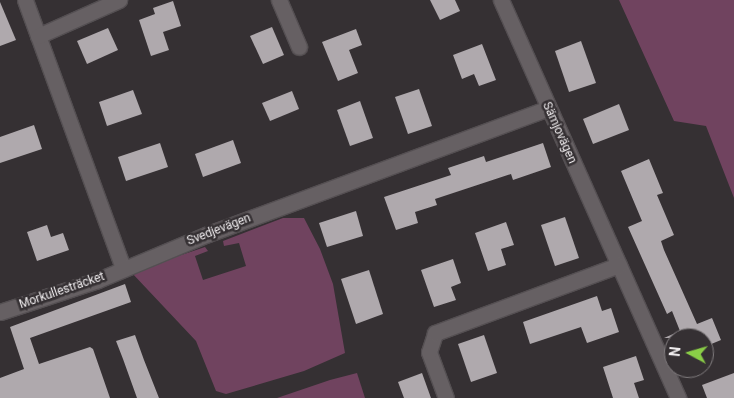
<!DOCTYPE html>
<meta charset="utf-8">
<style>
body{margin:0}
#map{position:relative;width:734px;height:398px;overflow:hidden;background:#353033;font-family:Roboto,sans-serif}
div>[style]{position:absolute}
.green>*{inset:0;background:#70435f}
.building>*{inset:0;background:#afa9ad}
.roads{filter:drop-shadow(1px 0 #544f52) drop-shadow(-1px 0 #544f52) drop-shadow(0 1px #544f52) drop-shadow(0 -1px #544f52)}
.minor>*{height:15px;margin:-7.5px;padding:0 7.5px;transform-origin:7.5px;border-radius:7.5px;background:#666063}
span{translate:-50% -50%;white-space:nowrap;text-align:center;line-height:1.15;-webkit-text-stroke:5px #353033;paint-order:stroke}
.street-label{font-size:12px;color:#f0edef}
.north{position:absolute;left:664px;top:328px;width:50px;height:50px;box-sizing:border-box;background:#353033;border:1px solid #807c7e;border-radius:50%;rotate:276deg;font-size:14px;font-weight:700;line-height:20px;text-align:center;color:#f0edef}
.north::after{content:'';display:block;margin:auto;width:18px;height:22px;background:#8ace47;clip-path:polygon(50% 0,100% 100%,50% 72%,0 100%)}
</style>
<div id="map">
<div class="green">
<i style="clip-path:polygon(619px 0,734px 0,734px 198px,706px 126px,674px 121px)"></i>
<i style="clip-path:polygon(283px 218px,304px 218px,320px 249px,333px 284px,345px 353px,304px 371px,226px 394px,216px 391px,196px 341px,131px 272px,205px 247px,208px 251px,195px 256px,203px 280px,246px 266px,239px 243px,224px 246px,223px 241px)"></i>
<i style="clip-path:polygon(357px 373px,365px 398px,277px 398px,330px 380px)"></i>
</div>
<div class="building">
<i style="clip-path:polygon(430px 0,455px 0,460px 11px,440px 20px)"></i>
<i style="clip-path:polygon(173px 1px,181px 26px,163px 32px,169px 50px,151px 56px,139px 20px,155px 14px,153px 8px)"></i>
<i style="clip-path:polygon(0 2px,16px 40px,0 46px)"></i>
<i style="clip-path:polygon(272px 27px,284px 55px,263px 64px,250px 36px)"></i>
<i style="clip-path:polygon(108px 28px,118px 50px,87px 64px,77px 41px)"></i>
<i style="clip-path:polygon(356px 29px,362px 45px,349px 50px,358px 73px,338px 81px,322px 42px)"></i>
<i style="clip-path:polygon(581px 41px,596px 83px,569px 92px,555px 51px)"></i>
<i style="clip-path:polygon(482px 44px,496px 80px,479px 86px,474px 74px,462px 79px,453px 55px)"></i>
<i style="clip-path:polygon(419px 89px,432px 126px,408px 134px,395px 97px)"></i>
<i style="clip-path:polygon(133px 90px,142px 114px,107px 126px,99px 102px)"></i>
<i style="clip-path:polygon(292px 91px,299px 109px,270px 121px,262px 103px)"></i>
<i style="clip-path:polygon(360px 101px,373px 138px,350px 146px,337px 110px)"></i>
<i style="clip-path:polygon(619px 104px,629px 130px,593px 144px,583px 119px)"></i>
<i style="clip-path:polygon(34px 125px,42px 149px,0 163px,0 137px)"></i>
<i style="clip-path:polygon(233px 140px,241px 163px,203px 177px,195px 154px)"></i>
<i style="clip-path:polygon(160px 143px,168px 167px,126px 181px,118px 157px)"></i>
<i style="clip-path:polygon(543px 143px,551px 167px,513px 180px,511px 174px,435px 199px,437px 205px,415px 212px,418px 223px,396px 230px,384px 197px,451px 175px,448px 168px,484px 156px,486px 162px)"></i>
<i style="clip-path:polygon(649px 159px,663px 193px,657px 195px,674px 235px,661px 241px,664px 250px,697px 324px,712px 318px,721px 340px,704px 347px,704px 338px,664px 338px,680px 331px,672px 311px,667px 314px,628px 227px,642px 221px,621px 171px)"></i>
<i style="clip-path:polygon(356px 211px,363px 236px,327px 247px,319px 223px)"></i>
<i style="clip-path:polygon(565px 217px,579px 258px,555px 266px,541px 225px)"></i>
<i style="clip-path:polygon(506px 222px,514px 245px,501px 249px,506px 265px,488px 271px,475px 233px)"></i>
<i style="clip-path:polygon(47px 225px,51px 237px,63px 233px,69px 250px,37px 261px,27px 232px)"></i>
<i style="clip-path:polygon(453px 259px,461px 283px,451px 287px,456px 300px,434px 307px,421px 270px)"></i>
<i style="clip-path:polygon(369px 270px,383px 314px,356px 324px,341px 279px)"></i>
<i style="clip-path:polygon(125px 284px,131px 302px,30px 338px,39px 364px,90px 347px,93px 349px,110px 398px,0 398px,0 378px,24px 369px,10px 327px)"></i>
<i style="clip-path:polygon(597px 296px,602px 311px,611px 308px,619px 332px,587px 343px,581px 327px,530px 344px,523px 322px)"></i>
<i style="clip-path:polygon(135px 335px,144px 360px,159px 398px,137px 398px,123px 359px,116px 341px)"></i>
<i style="clip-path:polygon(484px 335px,497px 373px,471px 382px,458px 344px)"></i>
<i style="clip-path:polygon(636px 356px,644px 380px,634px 383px,639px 398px,613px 398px,603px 367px)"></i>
<i style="clip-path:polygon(422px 373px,431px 398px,404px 398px,398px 382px)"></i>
<i style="clip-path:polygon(734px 373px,734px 398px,707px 398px,702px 385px)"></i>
</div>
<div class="roads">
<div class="minor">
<i style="left:25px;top:0;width:285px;rotate:69.9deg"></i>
<i style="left:279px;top:0;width:51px;rotate:66.9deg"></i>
<i style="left:501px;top:0;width:436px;rotate:66deg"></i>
<i style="left:38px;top:36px;width:89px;rotate:-24deg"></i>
<i style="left:0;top:312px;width:103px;rotate:-18.1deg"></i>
<i style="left:98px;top:280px;width:119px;rotate:-22.7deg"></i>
<i style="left:208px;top:234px;width:363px;rotate:-20.3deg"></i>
<i style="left:446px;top:398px;width:49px;rotate:-110.3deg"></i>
<i style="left:429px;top:352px;width:20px;rotate:-72deg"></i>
<i style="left:435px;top:333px;width:196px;rotate:-20.3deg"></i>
</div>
</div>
<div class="street-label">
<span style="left:559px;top:133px;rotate:66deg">Sämjovägen</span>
<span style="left:219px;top:230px;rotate:-21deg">Svedjevägen</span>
<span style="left:62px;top:291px;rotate:-19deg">Morkullesträcket</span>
</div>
<div class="north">N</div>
</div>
